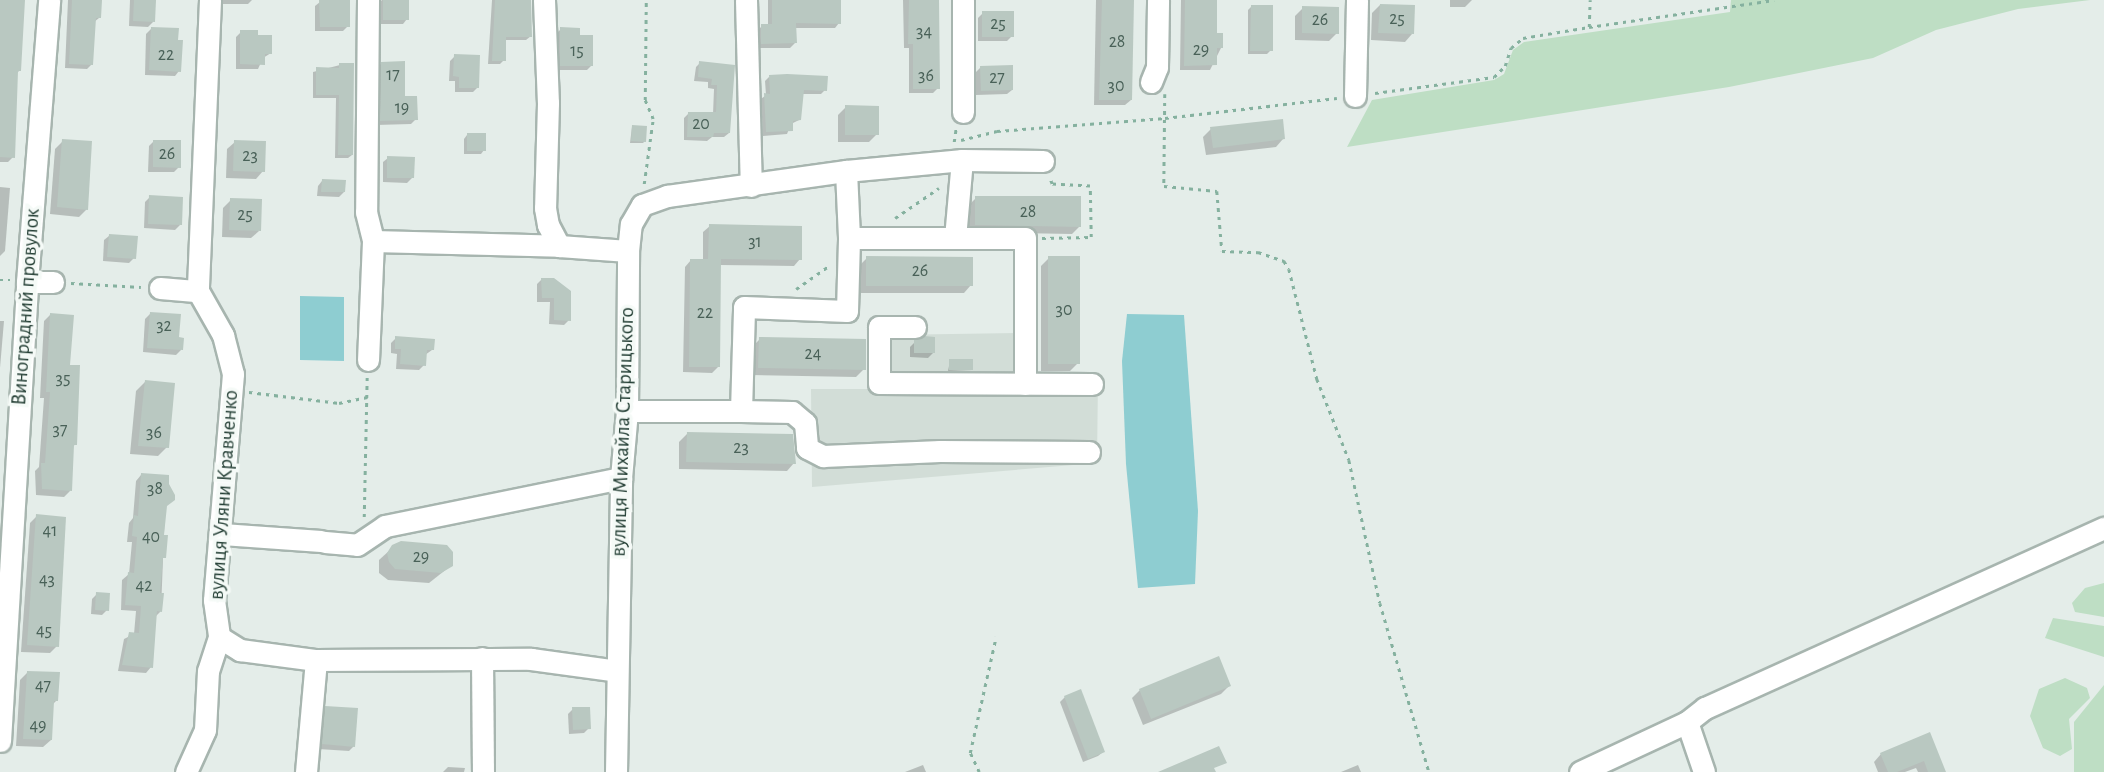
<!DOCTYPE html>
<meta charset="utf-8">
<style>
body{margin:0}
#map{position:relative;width:2104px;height:772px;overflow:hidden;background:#e4ede9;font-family:"Alegreya Sans",sans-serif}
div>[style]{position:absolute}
.built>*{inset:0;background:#d2ddd7}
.green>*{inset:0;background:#bedec4}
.water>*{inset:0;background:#8ecdd1}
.shadow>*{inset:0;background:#0003}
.building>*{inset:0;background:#b9c8c1}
.path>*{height:2.5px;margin-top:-1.25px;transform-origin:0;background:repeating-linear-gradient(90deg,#85b19f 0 3.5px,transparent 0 8.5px)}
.roads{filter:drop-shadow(2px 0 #a7b5af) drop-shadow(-2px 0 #a7b5af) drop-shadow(0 2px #a7b5af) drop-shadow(0 -2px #a7b5af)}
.minor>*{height:21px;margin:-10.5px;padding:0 10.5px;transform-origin:10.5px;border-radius:10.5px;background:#fff}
span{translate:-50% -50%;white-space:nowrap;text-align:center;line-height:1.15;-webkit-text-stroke:7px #f5faf7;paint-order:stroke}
.number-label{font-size:18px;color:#496158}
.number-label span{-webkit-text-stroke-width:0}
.street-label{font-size:21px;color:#243f35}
</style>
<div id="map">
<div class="built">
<i style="clip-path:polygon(1017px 333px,1018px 378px,1098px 378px,1097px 463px,812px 487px,811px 389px,886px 389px,887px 335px)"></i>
</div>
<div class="green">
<i style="clip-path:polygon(1731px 0,2090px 0,2018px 9px,1936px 30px,1873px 58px,1729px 87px,1347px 147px,1372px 100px,1494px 80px,1504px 74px,1513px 50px,1524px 42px,1730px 12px)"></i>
<i style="clip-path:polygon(2104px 583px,2104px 617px,2075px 612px,2072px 603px,2085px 588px)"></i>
<i style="clip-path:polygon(2053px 618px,2104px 626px,2104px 657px,2045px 638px)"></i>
<i style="clip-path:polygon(2065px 678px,2087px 688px,2090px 698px,2069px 719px,2072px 749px,2060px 756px,2043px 748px,2030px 716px,2039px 689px)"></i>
<i style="clip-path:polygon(2104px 685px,2104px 772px,2074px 772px,2074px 722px)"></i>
</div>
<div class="water">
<i style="clip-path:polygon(300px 296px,344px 297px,344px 361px,300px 360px)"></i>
<i style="clip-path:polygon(1127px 314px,1184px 315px,1198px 511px,1195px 584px,1138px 588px,1126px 464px,1122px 361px)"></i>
</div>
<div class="shadow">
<i style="clip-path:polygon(0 0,23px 0,19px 71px,16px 74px,13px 157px,8px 162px,0 162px)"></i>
<i style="clip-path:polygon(68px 0,100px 0,99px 18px,94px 22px,92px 64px,87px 69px,65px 68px)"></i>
<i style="clip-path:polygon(130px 0,154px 0,153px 22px,148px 27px,129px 26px)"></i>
<i style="clip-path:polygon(223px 0,252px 0,248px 4px,223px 4px)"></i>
<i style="clip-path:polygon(382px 0,407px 0,407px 19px,403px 24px,379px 24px,379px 3px)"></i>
<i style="clip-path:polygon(492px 0,530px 0,531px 36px,526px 40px,504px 40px,504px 60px,500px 64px,488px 64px)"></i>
<i style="clip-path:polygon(768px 0,840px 0,839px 23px,835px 28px,795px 28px,795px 43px,790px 48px,757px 48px,757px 31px,762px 26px,768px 26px)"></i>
<i style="clip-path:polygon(903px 0,938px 0,938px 88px,933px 93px,909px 93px,909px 48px,904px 48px)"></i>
<i style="clip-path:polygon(1096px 0,1132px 0,1131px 100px,1125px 105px,1094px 105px)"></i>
<i style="clip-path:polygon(1181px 0,1215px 0,1215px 35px,1221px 48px,1210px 70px,1180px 70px)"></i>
<i style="clip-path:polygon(1450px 0,1472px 0,1465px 7px,1450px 7px)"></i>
<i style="clip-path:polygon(320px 2px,348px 26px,343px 31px,315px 31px,315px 6px)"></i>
<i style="clip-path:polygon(1380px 5px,1412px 34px,1405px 42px,1371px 40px,1372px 13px)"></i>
<i style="clip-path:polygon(1251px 7px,1271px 50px,1267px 54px,1248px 54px,1248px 10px)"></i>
<i style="clip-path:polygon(1303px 8px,1337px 33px,1329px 41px,1295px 40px,1295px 16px)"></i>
<i style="clip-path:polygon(983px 13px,1012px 36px,1007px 41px,978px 41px,978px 18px)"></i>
<i style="clip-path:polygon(151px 29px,179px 71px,175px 76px,145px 75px,146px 34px)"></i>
<i style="clip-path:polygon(561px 29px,578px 37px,592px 65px,587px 70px,556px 70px,556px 34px)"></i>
<i style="clip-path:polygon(241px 32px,256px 37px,271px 53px,263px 58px,258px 69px,236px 69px,236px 37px)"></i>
<i style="clip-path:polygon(455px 56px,478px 87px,473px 92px,455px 92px,455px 81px,449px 81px,450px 61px)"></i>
<i style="clip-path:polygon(382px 63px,416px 119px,411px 124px,376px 125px,377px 68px)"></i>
<i style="clip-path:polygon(700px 63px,733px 66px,729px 133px,724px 137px,712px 137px,707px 141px,684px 140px,684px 118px,689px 113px,713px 114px,714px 89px,708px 88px,708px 82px,694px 81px,696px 67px)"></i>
<i style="clip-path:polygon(340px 65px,352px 155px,348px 158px,335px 158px,336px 98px,313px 98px,313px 72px)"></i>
<i style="clip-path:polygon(981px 67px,1012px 90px,1007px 94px,976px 95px,976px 72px)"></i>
<i style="clip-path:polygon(769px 77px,825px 90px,821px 94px,803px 94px,799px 120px,791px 124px,787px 134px,763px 136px,761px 99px,766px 95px,765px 81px)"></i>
<i style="clip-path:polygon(846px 107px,877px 134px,869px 142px,838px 142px,838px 115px)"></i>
<i style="clip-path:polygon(632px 127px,645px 141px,643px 143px,630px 143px)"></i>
<i style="clip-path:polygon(1211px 129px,1283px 139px,1276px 147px,1206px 155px,1203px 137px)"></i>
<i style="clip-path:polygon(467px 135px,484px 150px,481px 154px,464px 154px,464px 139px)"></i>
<i style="clip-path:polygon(63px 141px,87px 209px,79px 217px,50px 214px,55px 149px)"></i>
<i style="clip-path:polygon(154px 141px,179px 167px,174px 172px,148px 172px,149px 146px)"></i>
<i style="clip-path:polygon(235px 142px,263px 171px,256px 179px,226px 178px,227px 149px)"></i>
<i style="clip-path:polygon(388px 158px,412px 178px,407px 183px,383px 182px,383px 162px)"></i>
<i style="clip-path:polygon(322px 181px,344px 192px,339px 197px,317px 196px,318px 186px)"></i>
<i style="clip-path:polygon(0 187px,10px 188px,5px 251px,0 256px)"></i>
<i style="clip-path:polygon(150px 197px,180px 225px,175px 230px,144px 228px,145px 202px)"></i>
<i style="clip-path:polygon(976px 198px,1080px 226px,1072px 234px,968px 232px,968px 206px)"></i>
<i style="clip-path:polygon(231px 200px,259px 231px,251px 238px,222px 237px,223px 208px)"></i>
<i style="clip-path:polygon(710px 226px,800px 259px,794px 266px,719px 265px,718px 367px,712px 373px,683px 372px,685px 267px,691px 260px,703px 261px,703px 232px)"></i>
<i style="clip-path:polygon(109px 236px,134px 258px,129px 263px,103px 261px,104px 240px)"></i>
<i style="clip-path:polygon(867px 258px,971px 285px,964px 293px,859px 293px,859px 266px)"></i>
<i style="clip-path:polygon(1049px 258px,1078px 363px,1070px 371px,1041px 371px,1041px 266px)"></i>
<i style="clip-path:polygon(542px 279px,569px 320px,564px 325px,549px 324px,550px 302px,537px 302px,537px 284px)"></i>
<i style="clip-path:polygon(150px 314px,178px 339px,181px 350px,176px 355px,143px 352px,145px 319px)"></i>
<i style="clip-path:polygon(50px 315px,68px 366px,76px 444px,72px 447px,70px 491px,64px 497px,36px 495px,35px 471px,39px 467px,44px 398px,40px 398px,44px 321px)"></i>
<i style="clip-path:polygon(0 321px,4px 321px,0 368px)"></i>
<i style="clip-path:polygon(396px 338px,432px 350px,425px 355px,424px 365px,419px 370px,396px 369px,397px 354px,391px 353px,391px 343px)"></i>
<i style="clip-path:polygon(760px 339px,864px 369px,856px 377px,751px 375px,752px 347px)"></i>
<i style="clip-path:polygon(915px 342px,933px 353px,928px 358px,910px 357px,910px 347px)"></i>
<i style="clip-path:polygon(950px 361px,972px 370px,948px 371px)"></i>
<i style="clip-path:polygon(145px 382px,167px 447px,158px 456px,130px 454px,136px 391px)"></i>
<i style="clip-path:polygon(687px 434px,794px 463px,787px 471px,679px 469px,679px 442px)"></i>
<i style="clip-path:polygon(141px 475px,165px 507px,161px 611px,155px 617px,151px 667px,146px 673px,118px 671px,124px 639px,134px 634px,136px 611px,121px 610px,122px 580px,129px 574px,132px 542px,127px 542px,129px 523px,133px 518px,136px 481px)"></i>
<i style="clip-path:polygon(37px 516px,57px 646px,50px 653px,21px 652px,30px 523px)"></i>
<i style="clip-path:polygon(390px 550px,448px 568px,429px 583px,388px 580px,379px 573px,379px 560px)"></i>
<i style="clip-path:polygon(97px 594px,107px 610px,102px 615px,91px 614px,92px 599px)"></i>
<i style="clip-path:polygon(28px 672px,57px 700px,52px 705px,51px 740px,43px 747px,16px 746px,20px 680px)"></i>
<i style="clip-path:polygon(1229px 686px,1221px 694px,1143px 725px,1132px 698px,1140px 690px)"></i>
<i style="clip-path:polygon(1065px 697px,1103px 752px,1098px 756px,1083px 762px,1060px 702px)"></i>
<i style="clip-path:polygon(326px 708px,354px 746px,349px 751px,318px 749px,321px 713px)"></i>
<i style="clip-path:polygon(573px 709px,589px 728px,584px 733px,569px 734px,568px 714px)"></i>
<i style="clip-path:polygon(1929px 735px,1944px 772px,1918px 772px,1916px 768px,1905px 772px,1878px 772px,1874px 762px,1881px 754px)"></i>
<i style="clip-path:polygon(923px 765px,926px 772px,905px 772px)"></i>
<i style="clip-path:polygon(1358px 765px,1361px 772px,1341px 772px)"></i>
<i style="clip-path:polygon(448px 767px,465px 768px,464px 772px,443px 772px)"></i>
</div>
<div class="building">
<i style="clip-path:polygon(0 0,25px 0,21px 71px,18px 71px,15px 158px,0 157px)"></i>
<i style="clip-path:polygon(72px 0,102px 0,101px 18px,96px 18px,93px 65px,69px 64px)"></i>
<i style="clip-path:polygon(134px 0,156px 0,155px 22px,133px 21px)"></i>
<i style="clip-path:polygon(319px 0,350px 0,350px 27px,320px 27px)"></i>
<i style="clip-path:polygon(383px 0,409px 0,409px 20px,383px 20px)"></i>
<i style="clip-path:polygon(495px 0,531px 0,532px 37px,506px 37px,506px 61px,492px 61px)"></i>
<i style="clip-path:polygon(772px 0,841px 0,841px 24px,796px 23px,797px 43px,761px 44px,761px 24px,772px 24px)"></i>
<i style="clip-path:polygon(909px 0,939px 0,940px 89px,913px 89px,913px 44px,908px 44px)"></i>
<i style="clip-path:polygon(1102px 0,1134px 0,1132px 100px,1099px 100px)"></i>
<i style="clip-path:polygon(1185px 0,1217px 0,1217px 33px,1223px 33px,1223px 48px,1217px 48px,1217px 65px,1184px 66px)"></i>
<i style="clip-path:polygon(1380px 4px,1415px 5px,1414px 34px,1378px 33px)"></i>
<i style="clip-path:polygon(1251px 5px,1273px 5px,1273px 51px,1250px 51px)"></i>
<i style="clip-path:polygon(1302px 6px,1339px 7px,1339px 34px,1302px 33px)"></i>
<i style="clip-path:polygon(982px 11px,1014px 11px,1014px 37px,982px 37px)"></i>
<i style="clip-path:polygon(151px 27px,179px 28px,178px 40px,183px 40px,181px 72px,149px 70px)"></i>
<i style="clip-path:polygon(560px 27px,580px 28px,580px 35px,593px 35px,593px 66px,560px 66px)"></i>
<i style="clip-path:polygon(240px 30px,258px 30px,258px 35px,272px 35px,272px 54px,265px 54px,265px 65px,240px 64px)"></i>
<i style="clip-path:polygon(454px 54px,480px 55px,479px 88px,459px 88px,459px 77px,453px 76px)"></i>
<i style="clip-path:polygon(405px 61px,405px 96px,417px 96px,418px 120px,380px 121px,381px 62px)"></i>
<i style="clip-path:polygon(699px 61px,735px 65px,730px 133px,714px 133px,713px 137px,687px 137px,688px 112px,716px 112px,717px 85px,711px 85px,712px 79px,698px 77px)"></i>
<i style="clip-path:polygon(339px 63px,354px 63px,353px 155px,338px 155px,339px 95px,316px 95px,316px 67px,339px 68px)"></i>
<i style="clip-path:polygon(1013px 65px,1013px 90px,981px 91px,980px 66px)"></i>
<i style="clip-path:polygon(787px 74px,828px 76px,827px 91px,804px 90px,801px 120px,793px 121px,793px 131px,766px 132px,764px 93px,770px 94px,769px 75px)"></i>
<i style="clip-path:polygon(845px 105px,879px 106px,879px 135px,845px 135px)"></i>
<i style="clip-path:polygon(1283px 119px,1285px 139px,1213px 148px,1210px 127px)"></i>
<i style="clip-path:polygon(632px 125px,647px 126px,646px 142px,631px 141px)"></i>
<i style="clip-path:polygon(467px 133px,486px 133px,486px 151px,467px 151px)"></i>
<i style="clip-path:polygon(62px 139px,92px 141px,88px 210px,57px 207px)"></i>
<i style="clip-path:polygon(153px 140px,181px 140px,181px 168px,153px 167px)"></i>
<i style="clip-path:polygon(234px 140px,266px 141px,265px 172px,233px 171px)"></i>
<i style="clip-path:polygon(387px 156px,415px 157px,414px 178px,387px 178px)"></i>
<i style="clip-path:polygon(322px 179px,346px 180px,345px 192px,321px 192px)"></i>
<i style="clip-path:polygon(149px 195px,183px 197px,182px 225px,148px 224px)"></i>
<i style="clip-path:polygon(975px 196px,1081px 196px,1081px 227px,975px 225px)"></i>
<i style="clip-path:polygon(230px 198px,262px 199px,261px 231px,229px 230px)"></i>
<i style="clip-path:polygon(709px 224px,802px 226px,802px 260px,721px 259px,720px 367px,689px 367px,690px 259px,708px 259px)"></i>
<i style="clip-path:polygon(109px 234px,138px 236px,136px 259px,107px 257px)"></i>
<i style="clip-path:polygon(866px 256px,973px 257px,973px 286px,866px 286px)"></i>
<i style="clip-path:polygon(1048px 256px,1080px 256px,1080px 364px,1048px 364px)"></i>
<i style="clip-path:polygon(541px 278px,554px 278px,571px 291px,571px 321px,554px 320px,554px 298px,542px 298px)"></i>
<i style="clip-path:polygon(150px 312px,181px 314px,179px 337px,184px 338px,183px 350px,147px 348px)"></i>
<i style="clip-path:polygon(50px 313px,74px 315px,70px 365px,80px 365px,77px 445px,74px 445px,72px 491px,42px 489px,41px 463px,45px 463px,50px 392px,46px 392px)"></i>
<i style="clip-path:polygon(395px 336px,435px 339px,434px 350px,427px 350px,426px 366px,400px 364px,401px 349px,395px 349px)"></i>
<i style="clip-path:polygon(924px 336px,935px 337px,935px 353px,914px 353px,914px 340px)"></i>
<i style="clip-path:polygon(759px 337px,866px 339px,866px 370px,758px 368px)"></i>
<i style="clip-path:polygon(949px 359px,973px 359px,973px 370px,949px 370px)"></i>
<i style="clip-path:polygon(145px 380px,175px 383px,169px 448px,138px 446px)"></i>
<i style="clip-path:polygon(687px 432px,793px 434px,796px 464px,686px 462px)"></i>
<i style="clip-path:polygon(141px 473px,169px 475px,169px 484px,175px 495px,175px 500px,167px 506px,164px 535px,168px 535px,166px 558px,163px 558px,160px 593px,164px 593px,162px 612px,157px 611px,153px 668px,122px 665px,129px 632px,139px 633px,141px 606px,125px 605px,128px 572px,134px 573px,137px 537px,132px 536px,134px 515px,138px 516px)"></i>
<i style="clip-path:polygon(36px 514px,66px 517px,59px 647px,27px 645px)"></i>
<i style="clip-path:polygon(401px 541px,447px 545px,453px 552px,453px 566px,441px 573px,395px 569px,389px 562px,387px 553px,392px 545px)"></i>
<i style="clip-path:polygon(96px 592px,110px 593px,109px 611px,95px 610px)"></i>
<i style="clip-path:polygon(1219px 656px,1231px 686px,1151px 719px,1139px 689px)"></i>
<i style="clip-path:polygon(27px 671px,60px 672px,58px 701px,54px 701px,52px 740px,23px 739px)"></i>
<i style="clip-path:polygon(1081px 689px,1105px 752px,1088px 759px,1064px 696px)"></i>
<i style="clip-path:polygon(325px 706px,358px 708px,355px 747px,322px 744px)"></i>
<i style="clip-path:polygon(572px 707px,590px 707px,591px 729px,573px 730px)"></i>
<i style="clip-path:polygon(1930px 732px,1946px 772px,1928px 772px,1924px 761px,1897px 772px,1888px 772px,1880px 753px)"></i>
<i style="clip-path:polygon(1219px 746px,1227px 763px,1214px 768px,1216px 772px,1158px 772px)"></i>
</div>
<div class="path">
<i style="left:1589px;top:27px;width:187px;rotate:-8.3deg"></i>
<i style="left:1375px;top:93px;width:120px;rotate:-7.7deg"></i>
<i style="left:1494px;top:77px;width:16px;rotate:-45deg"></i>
<i style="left:1505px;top:66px;width:19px;rotate:-72deg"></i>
<i style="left:1511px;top:48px;width:16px;rotate:-40deg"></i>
<i style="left:1523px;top:38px;width:67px;rotate:-9.5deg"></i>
<i style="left:1589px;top:27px;width:27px;rotate:-88deg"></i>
<i style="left:1165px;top:94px;width:92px;rotate:90.6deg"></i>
<i style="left:1164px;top:186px;width:53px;rotate:5.4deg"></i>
<i style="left:1217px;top:191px;width:60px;rotate:85.2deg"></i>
<i style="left:1222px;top:251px;width:36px;rotate:2deg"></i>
<i style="left:1258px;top:252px;width:28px;rotate:19deg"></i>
<i style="left:1284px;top:261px;width:9px;rotate:58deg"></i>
<i style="left:1289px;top:269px;width:114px;rotate:75.7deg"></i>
<i style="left:1317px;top:379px;width:87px;rotate:68.4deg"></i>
<i style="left:1349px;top:460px;width:146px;rotate:77.8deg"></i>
<i style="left:1380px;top:603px;width:176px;rotate:73.8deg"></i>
<i style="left:961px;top:140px;width:37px;rotate:-14deg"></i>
<i style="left:997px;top:131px;width:169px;rotate:-4.4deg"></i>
<i style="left:1165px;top:118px;width:173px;rotate:-6.6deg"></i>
<i style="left:954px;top:142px;width:14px;rotate:-82deg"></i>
<i style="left:644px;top:184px;width:66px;rotate:-82.1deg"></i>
<i style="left:653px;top:119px;width:21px;rotate:-113deg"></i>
<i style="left:645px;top:100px;width:100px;rotate:-89.4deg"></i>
<i style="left:895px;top:218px;width:53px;rotate:-34.3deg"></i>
<i style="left:1042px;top:238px;width:49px;rotate:-1.2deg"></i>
<i style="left:1091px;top:237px;width:51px;rotate:-91.1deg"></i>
<i style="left:1090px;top:186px;width:38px;rotate:-177deg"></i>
<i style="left:1052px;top:184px;width:5px;rotate:-112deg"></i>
<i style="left:0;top:280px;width:10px"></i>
<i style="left:71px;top:283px;width:70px;rotate:3.3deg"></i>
<i style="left:796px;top:289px;width:39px;rotate:-35deg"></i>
<i style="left:249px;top:392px;width:91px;rotate:7deg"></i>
<i style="left:339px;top:403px;width:29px;rotate:-12deg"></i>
<i style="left:364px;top:517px;width:140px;rotate:-88.8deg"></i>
<i style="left:979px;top:772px;width:21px;rotate:-115deg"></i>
<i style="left:970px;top:753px;width:119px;rotate:-77.4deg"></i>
</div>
<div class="roads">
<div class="minor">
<i style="left:210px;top:0;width:291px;rotate:92.4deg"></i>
<i style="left:198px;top:291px;width:51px;rotate:60.4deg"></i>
<i style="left:223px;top:335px;width:40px;rotate:75.6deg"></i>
<i style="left:233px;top:374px;width:227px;rotate:94.8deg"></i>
<i style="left:214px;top:600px;width:37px;rotate:82deg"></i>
<i style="left:219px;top:637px;width:25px;rotate:32deg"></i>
<i style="left:240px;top:650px;width:77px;rotate:7.5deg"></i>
<i style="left:316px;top:660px;width:215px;rotate:-0.3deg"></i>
<i style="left:531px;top:659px;width:87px;rotate:7.9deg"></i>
<i style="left:368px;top:0;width:212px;rotate:90.5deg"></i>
<i style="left:366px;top:212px;width:30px;rotate:76deg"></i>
<i style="left:373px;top:241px;width:119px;rotate:92.4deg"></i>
<i style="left:544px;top:0;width:103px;rotate:87.8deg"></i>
<i style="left:548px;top:103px;width:105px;rotate:91.6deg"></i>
<i style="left:545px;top:208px;width:17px;rotate:80deg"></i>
<i style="left:548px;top:225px;width:24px;rotate:62deg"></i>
<i style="left:559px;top:246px;width:69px;rotate:4.1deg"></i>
<i style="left:746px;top:0;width:186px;rotate:88.5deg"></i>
<i style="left:1151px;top:82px;width:16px;rotate:-68deg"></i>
<i style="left:1157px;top:67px;width:67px;rotate:-89.1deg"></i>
<i style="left:1355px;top:96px;width:96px;rotate:-88.8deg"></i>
<i style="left:963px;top:112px;width:112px;rotate:-90deg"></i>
<i style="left:846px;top:171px;width:67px;rotate:87.4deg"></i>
<i style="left:955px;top:238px;width:78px;rotate:-84.9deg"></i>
<i style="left:373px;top:241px;width:186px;rotate:1.5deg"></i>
<i style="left:27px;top:282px;width:26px"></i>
<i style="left:160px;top:288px;width:38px;rotate:5deg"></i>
<i style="left:915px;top:327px;width:36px;rotate:180deg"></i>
<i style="left:879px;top:327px;width:56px;rotate:90deg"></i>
<i style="left:879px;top:383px;width:213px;rotate:0.3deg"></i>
<i style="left:627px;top:411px;width:114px"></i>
<i style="left:741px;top:411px;width:104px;rotate:-88.3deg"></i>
<i style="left:744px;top:307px;width:103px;rotate:2.2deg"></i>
<i style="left:847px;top:311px;width:73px;rotate:-88.4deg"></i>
<i style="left:849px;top:238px;width:176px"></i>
<i style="left:1025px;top:238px;width:146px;rotate:90deg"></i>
<i style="left:741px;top:411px;width:51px;rotate:1.1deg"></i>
<i style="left:792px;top:412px;width:17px;rotate:40deg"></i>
<i style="left:805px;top:423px;width:25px;rotate:85deg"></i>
<i style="left:807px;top:448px;width:18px;rotate:27deg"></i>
<i style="left:823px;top:456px;width:117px;rotate:-2.4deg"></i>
<i style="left:940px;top:451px;width:149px;rotate:0.4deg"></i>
<i style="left:222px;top:534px;width:99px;rotate:4deg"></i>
<i style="left:325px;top:542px;width:32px;rotate:5deg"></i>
<i style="left:357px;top:545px;width:34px;rotate:-34deg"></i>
<i style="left:385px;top:526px;width:241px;rotate:-11.5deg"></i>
<i style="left:482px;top:658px;width:114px;rotate:89.5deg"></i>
<i style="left:1687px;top:722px;width:53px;rotate:71.2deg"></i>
<i style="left:0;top:741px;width:460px;rotate:-86.6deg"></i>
<i style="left:27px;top:282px;width:283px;rotate:-85.5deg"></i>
<i style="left:186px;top:772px;width:46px;rotate:-65.7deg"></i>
<i style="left:205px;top:730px;width:59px;rotate:-87.1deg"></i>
<i style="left:208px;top:671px;width:36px;rotate:-72deg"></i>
<i style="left:306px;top:772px;width:112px;rotate:-84.9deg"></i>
<i style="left:616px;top:772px;width:294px;rotate:-89deg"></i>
<i style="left:621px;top:478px;width:67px;rotate:-84.9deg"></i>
<i style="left:627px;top:411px;width:160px;rotate:-89.6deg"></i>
<i style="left:628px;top:251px;width:27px;rotate:-84deg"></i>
<i style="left:631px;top:224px;width:22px;rotate:-60deg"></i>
<i style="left:642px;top:205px;width:27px;rotate:-20deg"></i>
<i style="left:667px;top:196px;width:181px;rotate:-8deg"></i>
<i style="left:846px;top:171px;width:117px;rotate:-5.4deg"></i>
<i style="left:962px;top:160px;width:81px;rotate:0.7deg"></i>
<i style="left:1580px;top:772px;width:118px;rotate:-25deg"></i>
<i style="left:1687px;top:722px;width:23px;rotate:-38deg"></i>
<i style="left:1705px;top:708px;width:438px;rotate:-24.3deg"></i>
</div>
</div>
<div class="number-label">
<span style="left:1397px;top:19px">25</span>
<span style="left:1320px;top:20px">26</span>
<span style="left:998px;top:24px">25</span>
<span style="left:924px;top:32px">34</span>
<span style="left:1117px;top:42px">28</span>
<span style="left:1201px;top:50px">29</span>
<span style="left:577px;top:51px">15</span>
<span style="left:166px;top:55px">22</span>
<span style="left:393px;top:75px">17</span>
<span style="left:926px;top:76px">36</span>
<span style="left:997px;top:78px">27</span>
<span style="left:1116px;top:86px">30</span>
<span style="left:402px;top:108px">19</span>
<span style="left:701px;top:124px">20</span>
<span style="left:167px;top:154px">26</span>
<span style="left:250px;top:156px">23</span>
<span style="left:1028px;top:212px">28</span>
<span style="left:245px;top:215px">25</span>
<span style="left:755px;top:242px">31</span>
<span style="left:920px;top:271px">26</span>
<span style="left:1064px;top:310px">30</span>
<span style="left:705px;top:313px">22</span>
<span style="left:164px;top:326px">32</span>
<span style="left:813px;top:354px">24</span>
<span style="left:63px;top:379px">35</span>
<span style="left:60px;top:430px">37</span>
<span style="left:154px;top:433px">36</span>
<span style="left:741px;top:448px">23</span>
<span style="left:155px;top:489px">38</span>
<span style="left:50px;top:531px">41</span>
<span style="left:151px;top:537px">40</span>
<span style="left:421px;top:557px">29</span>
<span style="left:47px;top:580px">43</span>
<span style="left:144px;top:586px">42</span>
<span style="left:44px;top:631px">45</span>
<span style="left:43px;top:686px">47</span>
<span style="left:38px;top:726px">49</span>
</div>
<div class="street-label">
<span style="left:26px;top:307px;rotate:-86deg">Виноградний провулок</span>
<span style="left:623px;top:432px;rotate:-88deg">вулиця Михайла Старицького</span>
<span style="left:224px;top:495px;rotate:-86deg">вулиця Уляни Кравченко</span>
</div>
</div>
